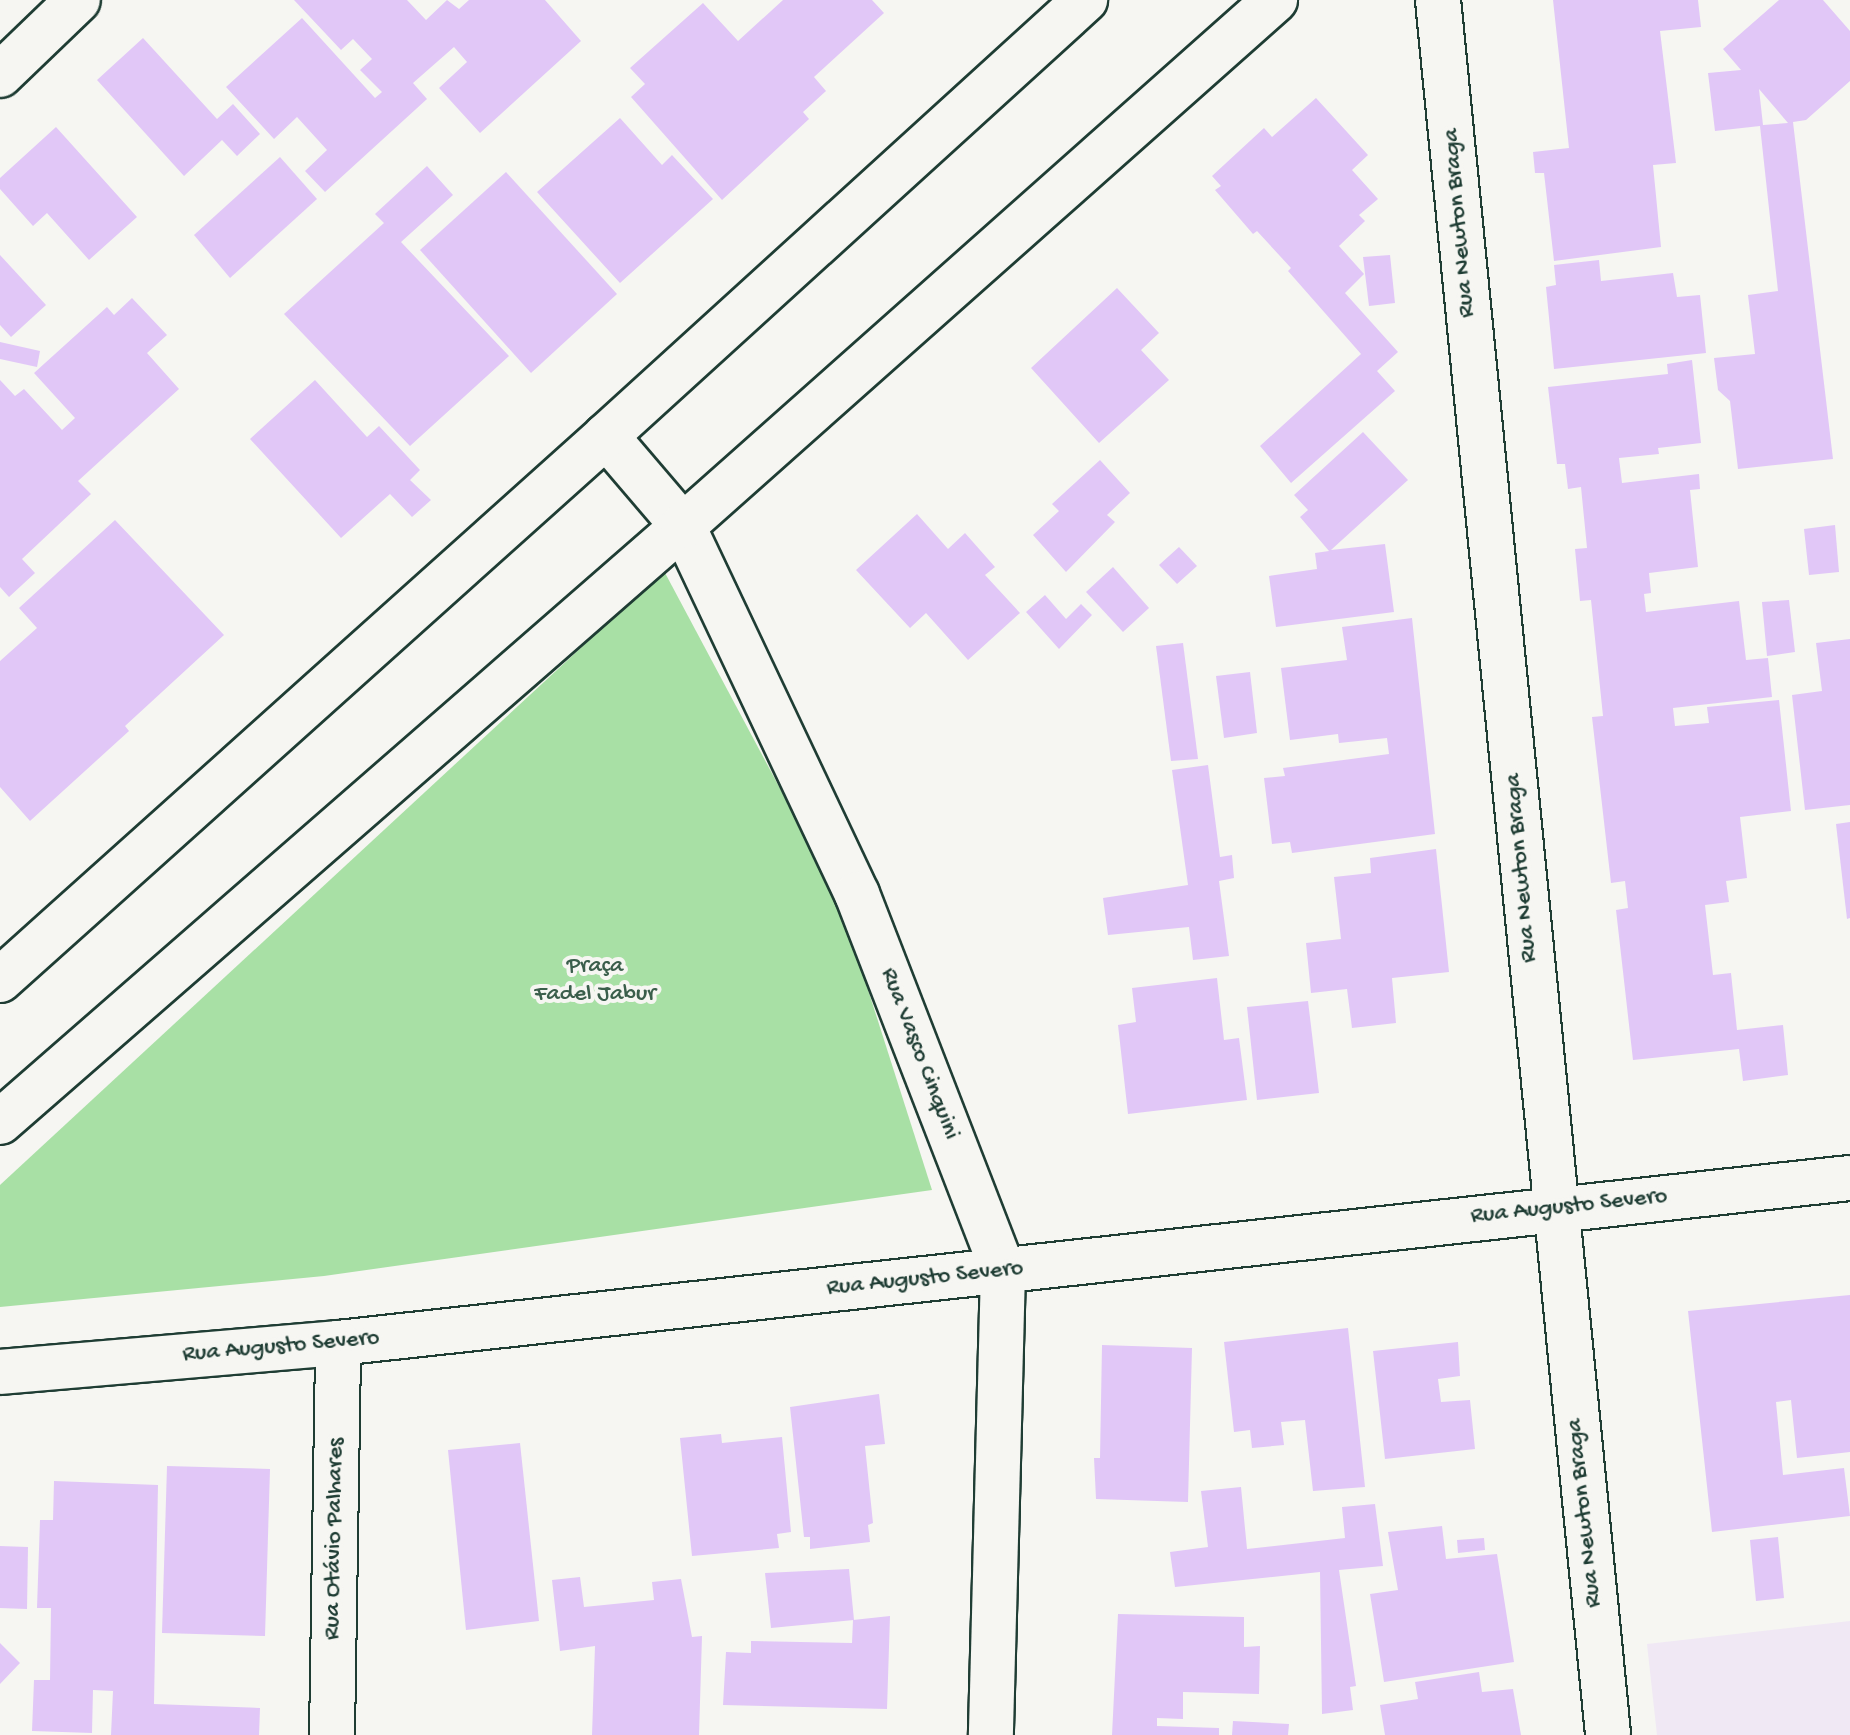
<!DOCTYPE html>
<meta charset="utf-8">
<style>
body{margin:0}
#map{position:relative;width:1850px;height:1735px;overflow:hidden;background:#f6f6f2;font-family:"Gochi Hand",sans-serif}
div>[style]{position:absolute}
.built>*{inset:0;background:#f0e8f4}
.green>*{inset:0;background:#a8e0a5}
.building>*{inset:0;background:#e1c7f7}
.roads{filter:drop-shadow(2px 0 #1f3d34) drop-shadow(-2px 0 #1f3d34) drop-shadow(0 2px #1f3d34) drop-shadow(0 -2px #1f3d34)}
.minor>*{height:44px;margin:-22px;padding:0 22px;transform-origin:22px;border-radius:22px;background:#f6f6f2}
span{translate:-50% -50%;white-space:nowrap;text-align:center;line-height:1.15;-webkit-text-stroke:8px #f6f6f2;paint-order:stroke}
.street-label{font-size:24px;color:#1f3d34}
.park-label{font-size:24px;color:#3a5e4b}
</style>
<div id="map">
<div class="built">
<i style="clip-path:polygon(1850px 1621px,1850px 1735px,1657px 1735px,1647px 1644px)"></i>
</div>
<div class="green">
<i style="clip-path:polygon(664px 571px,839px 899px,932px 1190px,324px 1276px,0 1307px,0 1185px)"></i>
</div>
<div class="building">
<i style="clip-path:polygon(294px 0,407px 0,426px 20px,447px 0,459px 9px,469px 0,545px 0,581px 41px,480px 133px,439px 88px,467px 62px,454px 47px,413px 83px,427px 99px,325px 192px,305px 171px,327px 150px,297px 117px,274px 139px,226px 87px,302px 18px,375px 98px,382px 92px,360px 70px,372px 59px,353px 39px,341px 50px)"></i>
<i style="clip-path:polygon(783px 0,872px 0,884px 13px,814px 77px,826px 91px,803px 112px,809px 119px,722px 200px,631px 97px,645px 84px,630px 68px,703px 3px,738px 41px)"></i>
<i style="clip-path:polygon(1553px 0,1698px 0,1701px 27px,1660px 31px,1676px 163px,1653px 165px,1661px 247px,1554px 261px,1544px 173px,1535px 173px,1533px 152px,1569px 148px)"></i>
<i style="clip-path:polygon(evenodd,1779px 0,1823px 0,1850px 31px,1850px 81px,1806px 120px,1793px 122px,1833px 459px,1738px 469px,1730px 401px,1718px 390px,1714px 358px,1755px 354px,1748px 295px,1778px 291px,1760px 126px,1715px 131px,1708px 73px,1741px 70px,1723px 49px,1779px 0,1759px 89px,1788px 123px,1763px 125px,1759px 89px)"></i>
<i style="clip-path:polygon(143px 38px,217px 119px,233px 104px,260px 134px,237px 156px,222px 140px,184px 176px,97px 80px)"></i>
<i style="clip-path:polygon(1316px 98px,1368px 155px,1352px 170px,1378px 199px,1359px 215px,1365px 221px,1339px 246px,1364px 274px,1345px 293px,1398px 352px,1377px 371px,1395px 391px,1291px 483px,1260px 446px,1361px 354px,1288px 271px,1291px 268px,1257px 231px,1253px 234px,1215px 190px,1221px 186px,1212px 176px,1264px 128px,1272px 137px)"></i>
<i style="clip-path:polygon(620px 118px,662px 165px,672px 155px,713px 199px,620px 283px,537px 192px)"></i>
<i style="clip-path:polygon(56px 127px,137px 217px,89px 260px,47px 213px,33px 226px,0 189px,0 178px)"></i>
<i style="clip-path:polygon(280px 157px,317px 199px,230px 278px,194px 235px)"></i>
<i style="clip-path:polygon(427px 166px,453px 195px,401px 242px,509px 356px,410px 446px,284px 314px,384px 223px,375px 214px)"></i>
<i style="clip-path:polygon(506px 172px,617px 294px,531px 373px,420px 250px)"></i>
<i style="clip-path:polygon(0 255px,46px 305px,11px 337px,0 325px)"></i>
<i style="clip-path:polygon(1390px 255px,1395px 303px,1369px 306px,1363px 257px)"></i>
<i style="clip-path:polygon(1599px 260px,1601px 281px,1673px 273px,1677px 297px,1700px 295px,1706px 353px,1554px 369px,1546px 287px,1556px 285px,1554px 265px)"></i>
<i style="clip-path:polygon(1117px 288px,1159px 333px,1141px 350px,1169px 380px,1099px 443px,1031px 368px)"></i>
<i style="clip-path:polygon(132px 298px,167px 335px,147px 353px,179px 389px,78px 481px,91px 494px,22px 559px,35px 573px,9px 597px,0 587px,0 380px,15px 396px,24px 389px,62px 430px,75px 418px,34px 373px,107px 307px,114px 315px)"></i>
<i style="clip-path:polygon(0 342px,40px 351px,37px 367px,0 359px)"></i>
<i style="clip-path:polygon(1692px 360px,1701px 443px,1658px 448px,1659px 454px,1619px 458px,1622px 483px,1699px 474px,1700px 489px,1690px 490px,1698px 567px,1649px 573px,1651px 593px,1644px 594px,1646px 612px,1739px 601px,1746px 660px,1768px 658px,1772px 697px,1673px 708px,1675px 726px,1709px 723px,1707px 707px,1779px 700px,1791px 811px,1740px 817px,1747px 878px,1726px 881px,1729px 902px,1705px 905px,1713px 975px,1731px 973px,1737px 1030px,1783px 1025px,1788px 1075px,1743px 1081px,1739px 1049px,1633px 1060px,1616px 910px,1628px 908px,1625px 881px,1611px 883px,1592px 717px,1603px 716px,1591px 600px,1580px 601px,1575px 549px,1587px 548px,1581px 487px,1568px 489px,1565px 464px,1557px 464px,1548px 387px,1668px 374px,1667px 364px)"></i>
<i style="clip-path:polygon(315px 380px,367px 437px,379px 426px,420px 470px,410px 480px,431px 500px,412px 517px,390px 494px,341px 538px,250px 439px)"></i>
<i style="clip-path:polygon(1363px 432px,1408px 480px,1331px 550px,1385px 544px,1394px 612px,1276px 627px,1269px 576px,1317px 569px,1315px 553px,1329px 551px,1300px 517px,1308px 510px,1294px 495px)"></i>
<i style="clip-path:polygon(1100px 460px,1130px 493px,1107px 515px,1115px 522px,1066px 572px,1033px 535px,1059px 511px,1052px 504px)"></i>
<i style="clip-path:polygon(917px 514px,948px 549px,965px 533px,995px 567px,985px 575px,1020px 613px,968px 660px,926px 613px,910px 628px,856px 570px)"></i>
<i style="clip-path:polygon(115px 520px,224px 635px,125px 726px,129px 731px,30px 821px,0 787px,0 661px,37px 628px,19px 608px)"></i>
<i style="clip-path:polygon(1835px 525px,1839px 572px,1809px 575px,1804px 529px)"></i>
<i style="clip-path:polygon(1179px 547px,1197px 566px,1177px 584px,1159px 565px)"></i>
<i style="clip-path:polygon(1113px 567px,1149px 608px,1123px 632px,1086px 592px)"></i>
<i style="clip-path:polygon(1045px 595px,1066px 619px,1081px 604px,1092px 615px,1059px 649px,1026px 612px)"></i>
<i style="clip-path:polygon(1789px 600px,1795px 652px,1767px 656px,1762px 602px)"></i>
<i style="clip-path:polygon(1412px 618px,1435px 834px,1292px 853px,1290px 842px,1272px 844px,1264px 778px,1285px 776px,1283px 768px,1389px 754px,1387px 738px,1339px 743px,1338px 734px,1290px 740px,1281px 668px,1347px 660px,1342px 627px)"></i>
<i style="clip-path:polygon(1850px 639px,1850px 805px,1805px 810px,1792px 695px,1822px 691px,1816px 643px)"></i>
<i style="clip-path:polygon(1183px 643px,1198px 759px,1171px 761px,1156px 646px)"></i>
<i style="clip-path:polygon(1250px 672px,1257px 733px,1224px 738px,1216px 676px)"></i>
<i style="clip-path:polygon(1208px 765px,1220px 857px,1232px 855px,1234px 878px,1219px 881px,1229px 956px,1193px 960px,1189px 927px,1108px 935px,1103px 898px,1188px 885px,1172px 770px)"></i>
<i style="clip-path:polygon(1850px 822px,1850px 918px,1847px 919px,1836px 824px)"></i>
<i style="clip-path:polygon(1436px 849px,1449px 972px,1392px 978px,1396px 1023px,1352px 1028px,1347px 989px,1311px 993px,1306px 943px,1341px 939px,1334px 877px,1371px 873px,1370px 858px)"></i>
<i style="clip-path:polygon(1217px 978px,1224px 1040px,1239px 1038px,1247px 1100px,1128px 1114px,1118px 1025px,1136px 1022px,1132px 988px)"></i>
<i style="clip-path:polygon(1308px 1001px,1319px 1093px,1257px 1100px,1247px 1007px)"></i>
<i style="clip-path:polygon(1850px 1295px,1850px 1452px,1797px 1458px,1791px 1400px,1776px 1402px,1783px 1475px,1844px 1468px,1850px 1516px,1712px 1532px,1688px 1311px)"></i>
<i style="clip-path:polygon(1348px 1328px,1365px 1487px,1313px 1491px,1305px 1420px,1281px 1422px,1284px 1445px,1252px 1448px,1250px 1430px,1234px 1432px,1224px 1342px)"></i>
<i style="clip-path:polygon(1458px 1342px,1460px 1376px,1438px 1379px,1441px 1402px,1470px 1400px,1475px 1449px,1385px 1459px,1373px 1351px)"></i>
<i style="clip-path:polygon(1102px 1345px,1192px 1348px,1188px 1502px,1096px 1499px,1094px 1458px,1100px 1458px)"></i>
<i style="clip-path:polygon(879px 1394px,885px 1444px,865px 1446px,873px 1523px,868px 1525px,870px 1542px,810px 1549px,810px 1537px,804px 1537px,790px 1407px)"></i>
<i style="clip-path:polygon(721px 1434px,722px 1443px,782px 1437px,791px 1532px,777px 1534px,779px 1548px,692px 1556px,680px 1438px)"></i>
<i style="clip-path:polygon(520px 1443px,539px 1621px,466px 1630px,448px 1450px)"></i>
<i style="clip-path:polygon(167px 1466px,270px 1469px,265px 1636px,162px 1633px)"></i>
<i style="clip-path:polygon(54px 1481px,158px 1485px,154px 1704px,260px 1708px,259px 1735px,111px 1735px,113px 1691px,93px 1690px,92px 1733px,32px 1731px,34px 1680px,50px 1680px,51px 1608px,37px 1608px,40px 1520px,53px 1520px)"></i>
<i style="clip-path:polygon(1241px 1487px,1247px 1549px,1345px 1538px,1342px 1507px,1375px 1504px,1383px 1566px,1339px 1570px,1356px 1686px,1350px 1687px,1353px 1710px,1322px 1714px,1320px 1572px,1175px 1587px,1170px 1552px,1208px 1547px,1201px 1491px)"></i>
<i style="clip-path:polygon(1442px 1526px,1446px 1559px,1497px 1554px,1514px 1662px,1384px 1682px,1370px 1594px,1398px 1590px,1388px 1532px)"></i>
<i style="clip-path:polygon(1778px 1537px,1784px 1598px,1756px 1601px,1750px 1540px)"></i>
<i style="clip-path:polygon(1484px 1538px,1485px 1550px,1458px 1553px,1457px 1540px)"></i>
<i style="clip-path:polygon(0 1546px,28px 1547px,27px 1609px,0 1608px)"></i>
<i style="clip-path:polygon(849px 1569px,854px 1620px,771px 1628px,765px 1573px)"></i>
<i style="clip-path:polygon(580px 1577px,584px 1607px,654px 1600px,652px 1582px,681px 1579px,692px 1637px,702px 1636px,699px 1735px,592px 1735px,595px 1646px,560px 1651px,552px 1580px)"></i>
<i style="clip-path:polygon(1118px 1614px,1244px 1617px,1244px 1647px,1260px 1646px,1259px 1694px,1183px 1692px,1183px 1719px,1157px 1718px,1157px 1726px,1219px 1728px,1219px 1735px,1112px 1735px)"></i>
<i style="clip-path:polygon(890px 1616px,887px 1709px,723px 1705px,726px 1652px,751px 1653px,751px 1641px,852px 1643px,853px 1620px)"></i>
<i style="clip-path:polygon(0 1643px,20px 1663px,0 1684px)"></i>
<i style="clip-path:polygon(1479px 1672px,1482px 1692px,1513px 1689px,1521px 1735px,1385px 1735px,1380px 1705px,1418px 1699px,1415px 1682px)"></i>
<i style="clip-path:polygon(1233px 1721px,1289px 1724px,1288px 1735px,1232px 1735px)"></i>
</div>
<div class="roads">
<div class="minor">
<i style="left:1438px;top:0;width:1743px;rotate:84.4deg"></i>
<i style="left:0;top:75px;width:108px;rotate:-43.9deg"></i>
<i style="left:606px;top:436px;width:118px;rotate:49.5deg"></i>
<i style="left:683px;top:526px;width:407px;rotate:64.7deg"></i>
<i style="left:857px;top:894px;width:404px;rotate:68.8deg"></i>
<i style="left:1003px;top:1271px;width:464px;rotate:91.5deg"></i>
<i style="left:0;top:980px;width:814px;rotate:-41.91deg"></i>
<i style="left:606px;top:436px;width:648px;rotate:-42.31deg"></i>
<i style="left:0;top:1122px;width:906px;rotate:-41.11deg"></i>
<i style="left:683px;top:526px;width:792px;rotate:-41.62deg"></i>
<i style="left:0;top:1372px;width:339px;rotate:-4.9deg"></i>
<i style="left:338px;top:1343px;width:1521px;rotate:-6.23deg"></i>
<i style="left:332px;top:1735px;width:392px;rotate:-89.1deg"></i>
</div>
</div>
<div class="street-label">
<span style="left:1460px;top:223px;rotate:-95deg">Rua Newton Braga</span>
<span style="left:1522px;top:868px;rotate:-95deg">Rua Newton Braga</span>
<span style="left:919px;top:1054px;rotate:69deg">Rua Vasco Cinquini</span>
<span style="left:1569px;top:1207px;rotate:-6deg">Rua Augusto Severo</span>
<span style="left:925px;top:1279px;rotate:-6deg">Rua Augusto Severo</span>
<span style="left:281px;top:1347px;rotate:-5deg">Rua Augusto Severo</span>
<span style="left:1585px;top:1513px;rotate:-96deg">Rua Newton Braga</span>
<span style="left:335px;top:1539px;rotate:-89deg">Rua Otávio Palhares</span>
</div>
<div class="park-label">
<span style="left:595px;top:981px">Praça<br>Fadel Jabur</span>
</div>
</div>
